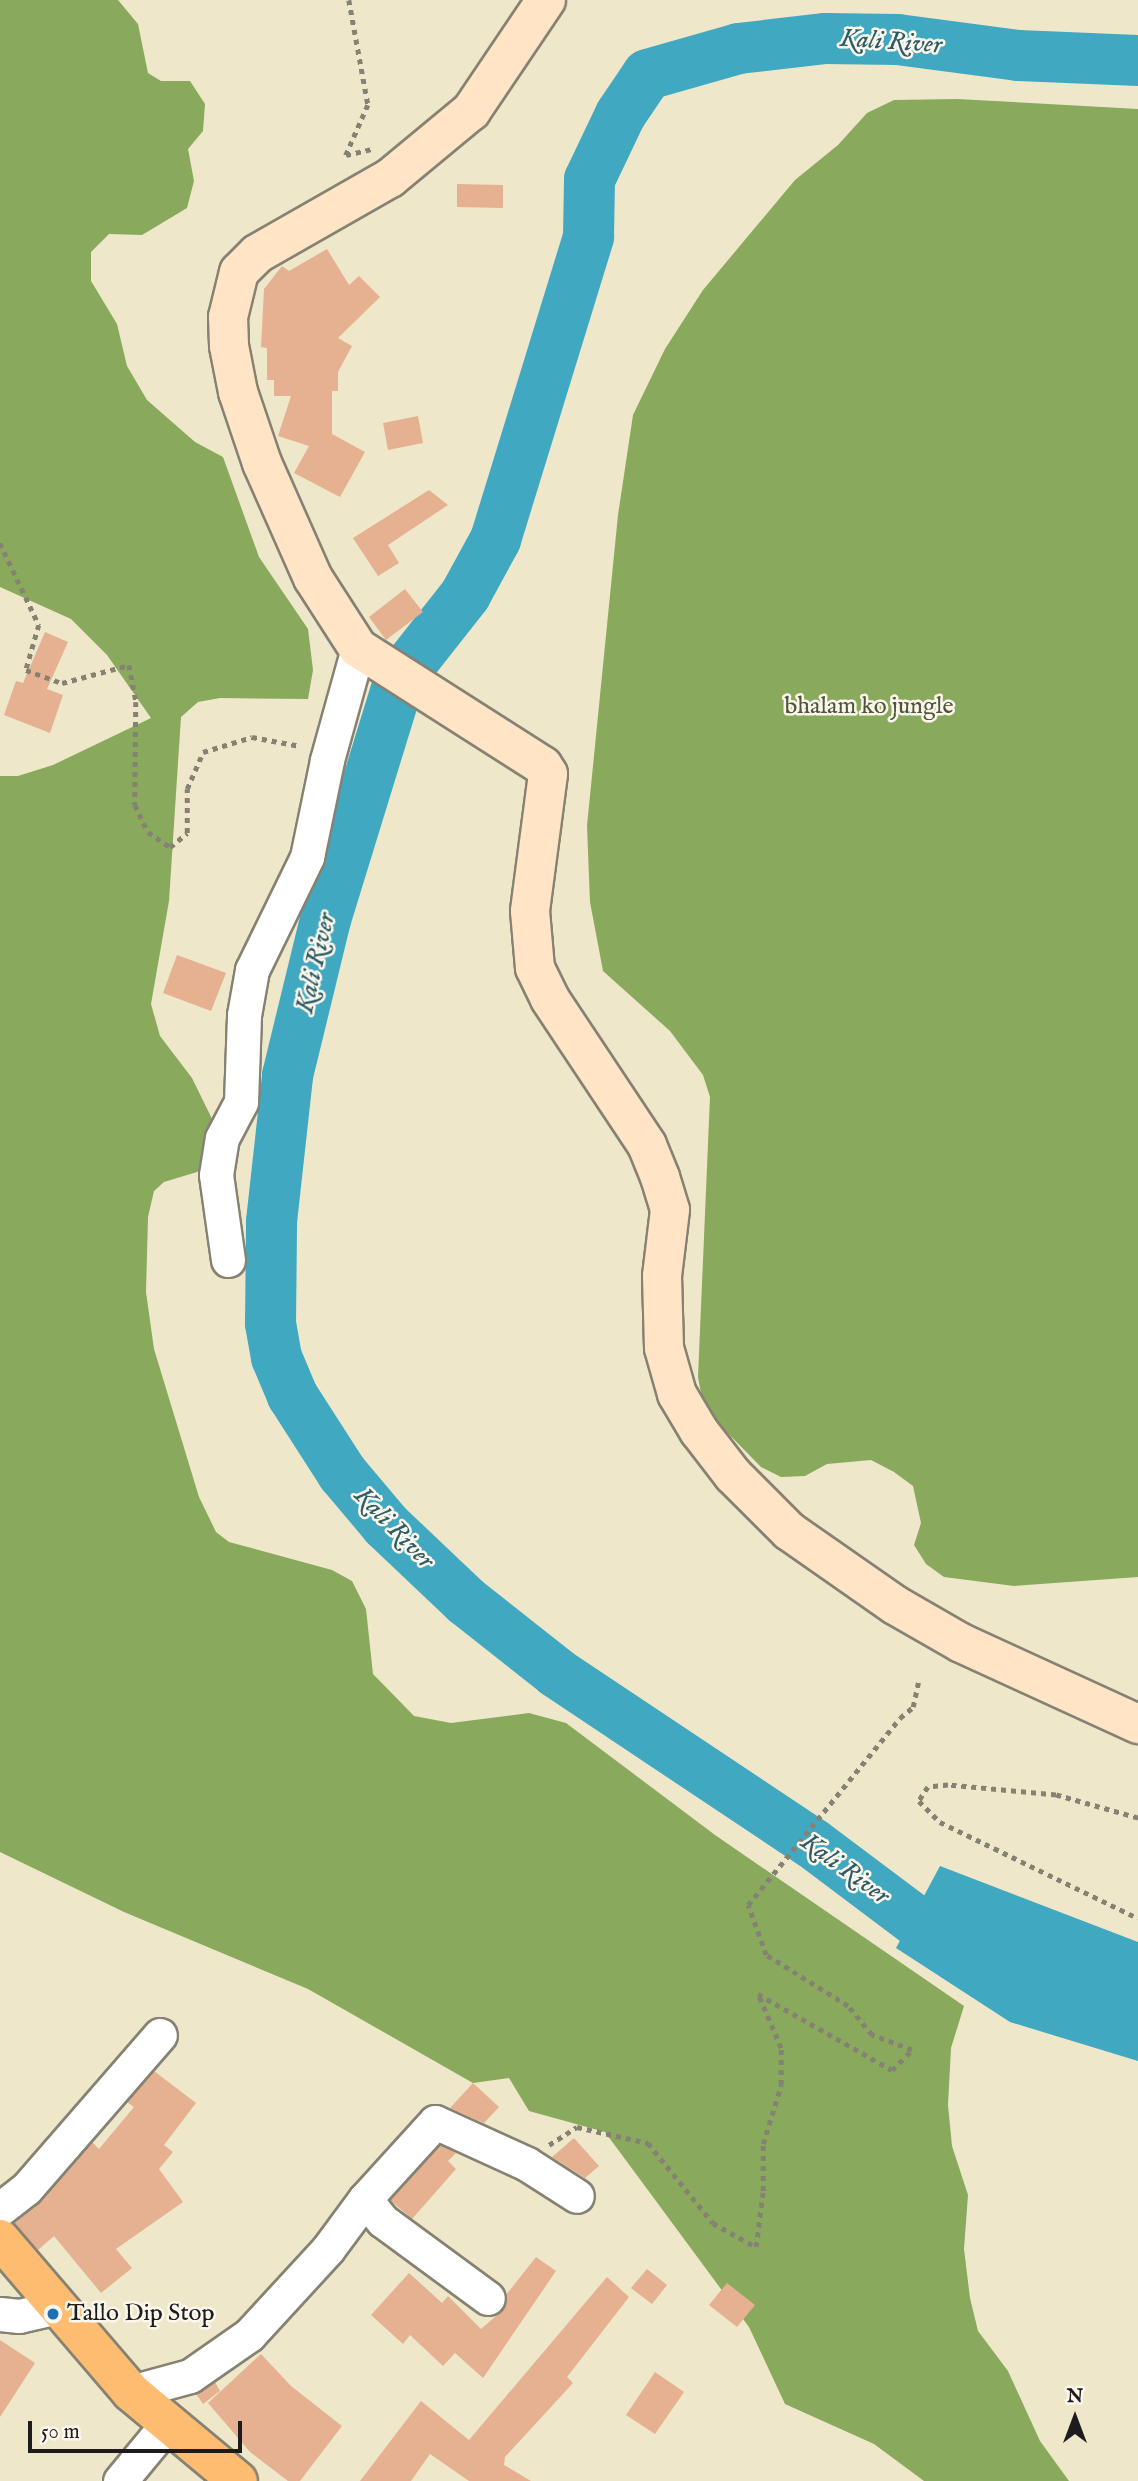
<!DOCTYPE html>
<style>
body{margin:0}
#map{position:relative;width:1138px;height:2481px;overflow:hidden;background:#efe7ca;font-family:"IM FELL English",serif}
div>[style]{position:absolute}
.forest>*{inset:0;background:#89a95c}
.water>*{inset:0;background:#41a8c1}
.river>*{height:51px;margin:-25.5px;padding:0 25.5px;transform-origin:25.5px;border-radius:25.5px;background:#41a8c1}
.building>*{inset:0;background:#e5b190}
.path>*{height:4.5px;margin-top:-2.25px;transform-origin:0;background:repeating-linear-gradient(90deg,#868273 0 5px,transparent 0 10px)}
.roads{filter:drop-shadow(2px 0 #868273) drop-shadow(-2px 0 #868273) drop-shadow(0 2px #868273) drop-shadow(0 -2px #868273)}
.street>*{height:33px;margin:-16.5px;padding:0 16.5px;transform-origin:16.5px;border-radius:16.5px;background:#fff}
.secondary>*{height:38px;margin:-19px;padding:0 19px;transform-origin:19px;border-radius:19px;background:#ffe4c6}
.primary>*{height:38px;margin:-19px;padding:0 19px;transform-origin:19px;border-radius:19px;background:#febc70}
.dots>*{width:19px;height:19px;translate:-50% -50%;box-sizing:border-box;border:4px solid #fbf7ec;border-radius:50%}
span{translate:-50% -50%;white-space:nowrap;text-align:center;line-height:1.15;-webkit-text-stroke:5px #fbf7ec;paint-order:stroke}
.park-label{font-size:24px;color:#4e5637}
.poi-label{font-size:24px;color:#1c1c1c}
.left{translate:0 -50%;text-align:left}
.water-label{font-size:26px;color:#2d5b66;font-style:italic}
.north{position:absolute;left:1040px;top:2383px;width:70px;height:70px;-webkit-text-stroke:5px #fbf7ec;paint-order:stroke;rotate:0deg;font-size:19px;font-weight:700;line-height:28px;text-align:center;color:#1c1c1c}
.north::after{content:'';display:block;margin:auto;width:24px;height:32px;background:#1c1c1c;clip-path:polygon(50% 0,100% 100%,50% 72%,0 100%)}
.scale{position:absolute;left:28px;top:2421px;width:214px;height:32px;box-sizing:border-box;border:4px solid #1c1c1c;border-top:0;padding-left:9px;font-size:21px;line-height:24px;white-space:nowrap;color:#1c1c1c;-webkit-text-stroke:5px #fbf7ec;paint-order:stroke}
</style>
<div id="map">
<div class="forest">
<i style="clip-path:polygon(0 0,118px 0,138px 24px,148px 73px,161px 81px,190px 81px,205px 104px,203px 131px,188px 149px,194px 181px,187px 208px,142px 235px,109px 234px,91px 252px,91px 281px,117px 324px,127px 366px,147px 400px,195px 442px,223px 457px,259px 557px,308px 629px,313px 670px,308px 699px,220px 698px,198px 702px,181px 717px,169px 901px,151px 1004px,160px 1036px,192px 1078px,215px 1125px,208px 1159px,197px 1172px,164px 1182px,154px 1191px,148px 1217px,146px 1292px,154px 1349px,199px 1497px,216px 1532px,229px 1542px,332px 1570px,352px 1581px,366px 1609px,373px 1674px,414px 1716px,451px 1723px,529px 1713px,566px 1723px,715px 1835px,964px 2006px,951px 2048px,948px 2105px,952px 2146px,968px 2195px,964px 2249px,970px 2298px,978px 2331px,1008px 2371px,1040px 2441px,1069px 2481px,924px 2481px,874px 2444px,785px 2404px,749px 2327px,605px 2132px,529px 2111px,509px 2078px,473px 2083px,308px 1989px,124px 1912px,0 1852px,0 776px,18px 776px,53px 765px,151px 718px,107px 655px,71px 619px,0 587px)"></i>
<i style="clip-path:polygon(957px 99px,1138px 109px,1138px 1577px,1014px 1586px,944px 1577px,926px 1564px,914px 1545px,921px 1523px,913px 1486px,894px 1472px,871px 1460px,827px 1464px,805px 1476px,781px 1477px,761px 1467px,714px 1419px,702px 1399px,698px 1377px,710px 1097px,703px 1075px,670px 1031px,603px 971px,590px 902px,587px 826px,618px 515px,633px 415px,665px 349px,703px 290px,795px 180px,838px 145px,867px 113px,894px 100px)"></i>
</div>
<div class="water">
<i style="clip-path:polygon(940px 1866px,1138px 1942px,1138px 2061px,1010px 2022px,896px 1948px)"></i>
</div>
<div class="river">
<i style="left:968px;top:1960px;width:195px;rotate:-143.1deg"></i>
<i style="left:812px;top:1843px;width:308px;rotate:-146.3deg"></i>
<i style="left:556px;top:1672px;width:115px;rotate:-141.7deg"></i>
<i style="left:466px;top:1601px;width:112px;rotate:-136.5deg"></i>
<i style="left:385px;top:1524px;width:67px;rotate:-130.1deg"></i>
<i style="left:342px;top:1473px;width:93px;rotate:-122.7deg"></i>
<i style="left:292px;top:1395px;width:41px;rotate:-112.8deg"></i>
<i style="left:276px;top:1357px;width:35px;rotate:-100deg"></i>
<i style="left:270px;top:1323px;width:102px;rotate:-89.4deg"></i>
<i style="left:271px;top:1221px;width:147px;rotate:-83.7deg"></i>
<i style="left:287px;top:1075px;width:161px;rotate:-76.3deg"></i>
<i style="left:325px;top:919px;width:252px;rotate:-72.9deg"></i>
<i style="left:399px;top:678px;width:107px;rotate:-51.8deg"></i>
<i style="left:465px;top:594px;width:63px;rotate:-61.4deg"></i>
<i style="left:495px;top:539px;width:317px;rotate:-72.9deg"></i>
<i style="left:588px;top:236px;width:57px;rotate:-89deg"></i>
<i style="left:589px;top:179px;width:72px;rotate:-64.5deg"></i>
<i style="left:620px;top:114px;width:48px;rotate:-56deg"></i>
<i style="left:647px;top:74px;width:95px;rotate:-15.9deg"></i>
<i style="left:738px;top:48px;width:88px;rotate:-6.6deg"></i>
<i style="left:825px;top:38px;width:72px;rotate:0.8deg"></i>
<i style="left:897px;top:39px;width:122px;rotate:7.5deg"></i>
<i style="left:1018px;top:55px;width:120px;rotate:2.4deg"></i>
</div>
<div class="building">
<i style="clip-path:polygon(457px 184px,503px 185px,503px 208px,457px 207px)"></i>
<i style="clip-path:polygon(327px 249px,349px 285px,359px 276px,380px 297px,338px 338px,352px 346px,338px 372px,338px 391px,332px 391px,332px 434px,365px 452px,340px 497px,294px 473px,309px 446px,278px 436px,291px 396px,274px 396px,274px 380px,267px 380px,267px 348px,261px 347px,264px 289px,282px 266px,289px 271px)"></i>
<i style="clip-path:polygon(418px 416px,423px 443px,388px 450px,383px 423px)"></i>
<i style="clip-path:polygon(429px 490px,448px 505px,388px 545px,399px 563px,378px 576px,353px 538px)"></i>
<i style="clip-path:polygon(405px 589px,423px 612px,386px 640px,369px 617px)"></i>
<i style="clip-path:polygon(45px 632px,68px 642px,47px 689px,63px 695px,50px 733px,4px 715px,16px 681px,23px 683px)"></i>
<i style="clip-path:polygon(177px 955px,226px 973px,211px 1011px,163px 993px)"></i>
<i style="clip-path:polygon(154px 2071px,196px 2103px,164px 2145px,173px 2152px,159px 2169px,183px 2202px,116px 2249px,132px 2268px,101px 2293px,54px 2236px,38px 2250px,14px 2223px,41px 2202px,92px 2142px,99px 2149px,134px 2107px,127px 2102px)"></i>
<i style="clip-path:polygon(473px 2083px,499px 2107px,484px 2123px,450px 2108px)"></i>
<i style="clip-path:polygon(574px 2138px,599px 2166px,585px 2178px,552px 2157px)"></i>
<i style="clip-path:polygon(440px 2145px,456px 2153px,448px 2161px,456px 2169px,412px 2219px,390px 2200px)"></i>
<i style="clip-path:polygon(536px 2257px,556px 2271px,483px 2378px,455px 2353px,443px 2366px,410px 2335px,403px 2344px,371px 2315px,409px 2273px,442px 2303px,448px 2296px,481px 2329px,503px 2310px,506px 2295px)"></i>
<i style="clip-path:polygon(647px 2269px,667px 2285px,652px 2304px,631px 2288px)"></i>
<i style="clip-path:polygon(607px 2277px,629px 2297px,567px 2377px,573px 2383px,505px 2457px,504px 2465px,531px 2481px,469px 2481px,430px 2454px,411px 2481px,360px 2481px,421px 2401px,469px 2440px)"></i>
<i style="clip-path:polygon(727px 2283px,755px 2305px,737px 2327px,709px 2305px)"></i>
<i style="clip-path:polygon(0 2340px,35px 2363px,0 2417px)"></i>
<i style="clip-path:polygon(261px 2354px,291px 2386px,342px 2426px,300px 2481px,288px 2481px,250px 2452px,208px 2403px)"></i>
<i style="clip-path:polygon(655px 2372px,684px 2392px,655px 2434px,626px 2415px)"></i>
<i style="clip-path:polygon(215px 2382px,220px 2391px,203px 2404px,196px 2394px)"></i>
</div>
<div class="path">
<i style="left:349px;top:0;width:107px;rotate:79.7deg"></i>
<i style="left:368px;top:105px;width:55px;rotate:113.7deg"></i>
<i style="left:346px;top:155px;width:26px;rotate:-13deg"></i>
<i style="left:0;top:543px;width:91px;rotate:64.6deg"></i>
<i style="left:39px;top:625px;width:47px;rotate:106.1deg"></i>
<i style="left:26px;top:670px;width:38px;rotate:20deg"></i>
<i style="left:62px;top:683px;width:69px;rotate:-15deg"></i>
<i style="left:129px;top:665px;width:38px;rotate:79deg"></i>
<i style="left:136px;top:702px;width:103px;rotate:90.6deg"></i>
<i style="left:135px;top:805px;width:30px;rotate:64deg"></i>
<i style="left:148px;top:832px;width:27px;rotate:34deg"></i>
<i style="left:170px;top:847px;width:22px;rotate:-39deg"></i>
<i style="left:187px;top:833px;width:44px;rotate:-90deg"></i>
<i style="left:187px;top:789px;width:40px;rotate:-66.6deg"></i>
<i style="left:203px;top:752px;width:51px;rotate:-17deg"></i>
<i style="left:252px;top:737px;width:49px;rotate:10.6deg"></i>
<i style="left:1138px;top:1818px;width:85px;rotate:-164.3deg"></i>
<i style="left:1056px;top:1795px;width:108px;rotate:-174.7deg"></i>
<i style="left:948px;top:1785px;width:20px;rotate:174deg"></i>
<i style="left:928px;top:1787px;width:17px;rotate:123deg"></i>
<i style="left:919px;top:1801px;width:30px;rotate:45deg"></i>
<i style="left:940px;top:1822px;width:220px;rotate:25.9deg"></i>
<i style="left:549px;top:2145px;width:33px;rotate:-33deg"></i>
<i style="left:577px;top:2127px;width:73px;rotate:12.7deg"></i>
<i style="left:648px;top:2143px;width:103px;rotate:50.9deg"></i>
<i style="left:713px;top:2223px;width:49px;rotate:29.2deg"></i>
<i style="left:756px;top:2247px;width:56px;rotate:-82.9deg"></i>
<i style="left:763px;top:2191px;width:47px;rotate:-90deg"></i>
<i style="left:763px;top:2144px;width:62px;rotate:-73deg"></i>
<i style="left:781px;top:2085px;width:37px;rotate:-90deg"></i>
<i style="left:781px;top:2048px;width:59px;rotate:-113.1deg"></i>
<i style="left:758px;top:1994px;width:154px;rotate:29.6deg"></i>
<i style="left:892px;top:2070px;width:28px;rotate:-45deg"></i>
<i style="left:912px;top:2050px;width:43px;rotate:-159.4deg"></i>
<i style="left:872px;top:2035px;width:38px;rotate:-130deg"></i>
<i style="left:848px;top:2006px;width:97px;rotate:-148.1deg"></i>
<i style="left:766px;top:1955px;width:53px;rotate:-109.8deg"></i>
<i style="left:748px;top:1905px;width:241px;rotate:-50.9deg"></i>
<i style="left:900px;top:1718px;width:17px;rotate:-40deg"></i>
<i style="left:913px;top:1707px;width:25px;rotate:-78deg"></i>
</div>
<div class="roads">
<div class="street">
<i style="left:228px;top:1260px;width:86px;rotate:-98deg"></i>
<i style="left:216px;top:1175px;width:37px;rotate:-81deg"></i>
<i style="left:222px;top:1138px;width:41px;rotate:-62.2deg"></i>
<i style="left:241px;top:1102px;width:87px;rotate:-88deg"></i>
<i style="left:244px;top:1015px;width:46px;rotate:-79.9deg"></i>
<i style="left:252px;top:970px;width:126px;rotate:-64deg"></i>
<i style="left:307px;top:857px;width:99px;rotate:-78.3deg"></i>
<i style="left:327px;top:760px;width:116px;rotate:-74.5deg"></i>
<i style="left:365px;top:2199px;width:104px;rotate:-47.7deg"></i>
<i style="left:435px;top:2122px;width:101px;rotate:24.5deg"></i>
<i style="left:527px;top:2164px;width:59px;rotate:32.6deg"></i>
<i style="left:0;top:2209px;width:33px;rotate:-38deg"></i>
<i style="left:26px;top:2189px;width:204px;rotate:-49deg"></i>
<i style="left:0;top:2314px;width:19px;rotate:6deg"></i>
<i style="left:19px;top:2316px;width:37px;rotate:-13deg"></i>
<i style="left:131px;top:2392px;width:61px;rotate:-15.2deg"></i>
<i style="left:190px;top:2376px;width:72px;rotate:-34.8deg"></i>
<i style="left:249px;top:2335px;width:117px;rotate:-47.4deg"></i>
<i style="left:328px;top:2249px;width:62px;rotate:-53.5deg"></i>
<i style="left:365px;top:2199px;width:28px;rotate:51deg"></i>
<i style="left:383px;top:2221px;width:130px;rotate:36.3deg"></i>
<i style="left:120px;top:2481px;width:75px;rotate:-50.4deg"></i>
</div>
<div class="secondary">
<i style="left:546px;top:0;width:134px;rotate:124deg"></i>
<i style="left:471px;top:111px;width:105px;rotate:140.4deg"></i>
<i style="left:390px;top:178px;width:153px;rotate:150.3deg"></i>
<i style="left:257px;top:254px;width:25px;rotate:135deg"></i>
<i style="left:239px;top:272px;width:46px;rotate:103.7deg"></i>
<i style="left:228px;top:317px;width:29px;rotate:88deg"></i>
<i style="left:229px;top:346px;width:47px;rotate:78.9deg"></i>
<i style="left:238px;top:392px;width:75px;rotate:71.3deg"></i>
<i style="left:262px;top:463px;width:126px;rotate:66.1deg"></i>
<i style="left:313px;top:578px;width:83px;rotate:57.3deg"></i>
<i style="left:358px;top:648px;width:219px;rotate:32.5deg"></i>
<i style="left:543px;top:766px;width:9px;rotate:58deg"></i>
<i style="left:548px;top:774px;width:138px;rotate:97.5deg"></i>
<i style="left:530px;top:911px;width:57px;rotate:85deg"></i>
<i style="left:535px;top:968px;width:34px;rotate:64deg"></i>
<i style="left:550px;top:999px;width:175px;rotate:56.4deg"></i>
<i style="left:647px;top:1145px;width:35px;rotate:68deg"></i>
<i style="left:660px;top:1177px;width:34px;rotate:73deg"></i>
<i style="left:670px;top:1210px;width:66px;rotate:96.9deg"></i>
<i style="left:662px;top:1276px;width:72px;rotate:88.4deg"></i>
<i style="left:664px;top:1348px;width:48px;rotate:74.2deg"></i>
<i style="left:677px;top:1394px;width:43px;rotate:59.3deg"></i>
<i style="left:699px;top:1431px;width:56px;rotate:52.3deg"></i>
<i style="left:733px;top:1475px;width:79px;rotate:45deg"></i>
<i style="left:789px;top:1531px;width:129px;rotate:34.9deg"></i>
<i style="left:895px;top:1605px;width:76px;rotate:29.9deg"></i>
<i style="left:961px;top:1643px;width:195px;rotate:24.6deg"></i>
</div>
<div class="primary">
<i style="left:0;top:2239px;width:201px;rotate:49.4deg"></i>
<i style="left:131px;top:2392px;width:139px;rotate:39.8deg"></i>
</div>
</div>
<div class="dots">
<i style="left:53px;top:2314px;background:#1f6fb2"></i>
</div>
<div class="park-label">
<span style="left:869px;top:707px">bhalam ko jungle</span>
</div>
<div class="poi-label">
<span class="left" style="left:67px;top:2314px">Tallo Dip Stop</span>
</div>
<div class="water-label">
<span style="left:891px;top:42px;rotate:4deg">Kali River</span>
<span style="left:316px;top:963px;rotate:-77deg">Kali River</span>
<span style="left:394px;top:1528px;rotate:46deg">Kali River</span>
<span style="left:845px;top:1869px;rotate:36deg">Kali River</span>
</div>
<div class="north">N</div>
<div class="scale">50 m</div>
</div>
